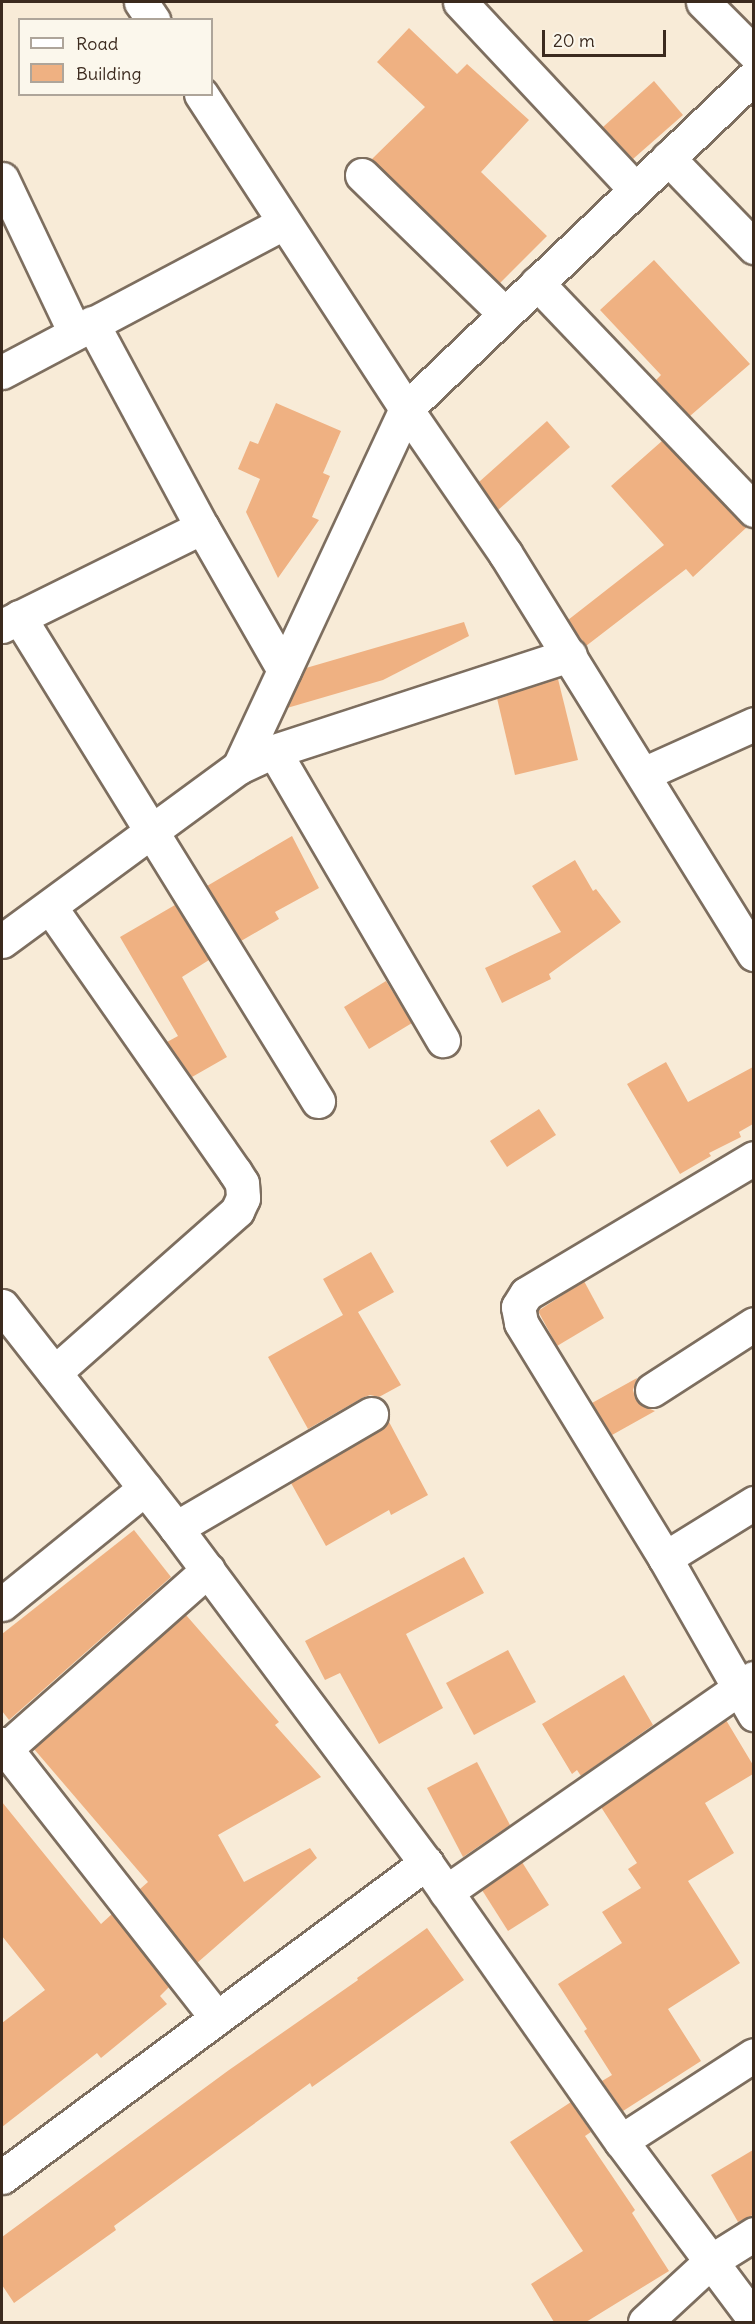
<!DOCTYPE html>
<style>
body{margin:0}
#map{position:relative;width:755px;height:2324px;overflow:hidden;background:#f8ebd7;font-family:Delius,sans-serif}
div>[style]{position:absolute}
.building>*{inset:0;background:#efb182}
.roads{filter:drop-shadow(2px 0 #7d6e5f) drop-shadow(-2px 0 #7d6e5f) drop-shadow(0 2px #7d6e5f) drop-shadow(0 -2px #7d6e5f)}
.minor>*{height:33px;margin:-16.5px;padding:0 16.5px;transform-origin:16.5px;border-radius:16.5px;background:#fff}
span{translate:-50% -50%;white-space:nowrap;text-align:center;line-height:1.15;-webkit-text-stroke:4.5px #fbf7ec;paint-order:stroke}
.frame{position:absolute;inset:0;border:3px solid #3b2a1e;pointer-events:none}
.legend{position:absolute;left:18px;top:18px;width:195px;height:78px;box-sizing:border-box;background:#fbf7ec;border:2px solid #aea59a;margin:0;padding:8px 10px;list-style:none;font-size:18px;color:#3b2a1e}
.legend li{display:flex;align-items:center;gap:12px;height:30px}
.legend b{width:30px;border:2px solid #aea59a}
.scale{position:absolute;left:542px;top:30px;width:124px;height:27px;box-sizing:border-box;border:3px solid #3b2a1e;border-top:0;padding-left:8px;font-size:18px;line-height:21px;white-space:nowrap;color:#3b2a1e;-webkit-text-stroke:4px #fbf7ec;paint-order:stroke}
</style>
<div id="map">
<div class="building">
<i style="clip-path:polygon(409px 28px,457px 74px,467px 64px,529px 120px,481px 172px,547px 236px,500px 283px,372px 159px,425px 107px,377px 62px)"></i>
<i style="clip-path:polygon(654px 81px,683px 115px,633px 159px,603px 127px)"></i>
<i style="clip-path:polygon(654px 260px,750px 364px,690px 416px,656px 380px,661px 375px,600px 310px)"></i>
<i style="clip-path:polygon(276px 403px,341px 431px,323px 473px,330px 476px,312px 517px,319px 520px,278px 578px,246px 512px,260px 479px,238px 469px,250px 441px,258px 444px)"></i>
<i style="clip-path:polygon(547px 421px,570px 447px,498px 510px,479px 482px)"></i>
<i style="clip-path:polygon(662px 441px,747px 527px,693px 577px,686px 569px,586px 646px,568px 620px,664px 545px,611px 486px)"></i>
<i style="clip-path:polygon(464px 622px,469px 636px,383px 680px,287px 708px,306px 668px)"></i>
<i style="clip-path:polygon(558px 679px,578px 760px,515px 775px,497px 698px)"></i>
<i style="clip-path:polygon(292px 836px,319px 888px,275px 912px,279px 919px,241px 941px,207px 886px)"></i>
<i style="clip-path:polygon(575px 860px,593px 891px,596px 889px,621px 922px,549px 974px,551px 979px,502px 1003px,485px 968px,561px 932px,532px 886px)"></i>
<i style="clip-path:polygon(175px 905px,209px 960px,182px 977px,227px 1057px,192px 1077px,167px 1042px,178px 1036px,120px 937px)"></i>
<i style="clip-path:polygon(386px 981px,412px 1023px,369px 1049px,344px 1007px)"></i>
<i style="clip-path:polygon(666px 1062px,688px 1102px,753px 1067px,753px 1124px,739px 1132px,741px 1137px,709px 1153px,711px 1156px,680px 1174px,627px 1084px)"></i>
<i style="clip-path:polygon(539px 1109px,556px 1135px,507px 1167px,490px 1141px)"></i>
<i style="clip-path:polygon(371px 1252px,394px 1292px,358px 1312px,401px 1385px,379px 1397px,370px 1395px,362px 1398px,308px 1429px,268px 1357px,343px 1315px,323px 1279px)"></i>
<i style="clip-path:polygon(584px 1281px,604px 1318px,557px 1346px,538px 1311px)"></i>
<i style="clip-path:polygon(637px 1378px,633px 1390px,636px 1400px,643px 1406px,655px 1411px,612px 1435px,592px 1403px)"></i>
<i style="clip-path:polygon(388px 1420px,428px 1495px,391px 1515px,389px 1510px,326px 1546px,291px 1483px,380px 1430px)"></i>
<i style="clip-path:polygon(134px 1530px,171px 1577px,9px 1720px,2px 1711px,2px 1634px)"></i>
<i style="clip-path:polygon(464px 1557px,484px 1593px,406px 1634px,443px 1708px,379px 1744px,340px 1673px,325px 1680px,305px 1641px)"></i>
<i style="clip-path:polygon(186px 1615px,279px 1722px,275px 1725px,321px 1777px,218px 1835px,244px 1882px,310px 1848px,317px 1858px,197px 1963px,140px 1889px,148px 1882px,34px 1749px)"></i>
<i style="clip-path:polygon(508px 1650px,536px 1702px,474px 1735px,446px 1683px)"></i>
<i style="clip-path:polygon(624px 1675px,653px 1725px,581px 1776px,577px 1770px,572px 1774px,542px 1724px)"></i>
<i style="clip-path:polygon(726px 1720px,753px 1765px,753px 1774px,705px 1803px,734px 1853px,688px 1881px,740px 1963px,668px 2009px,701px 2061px,623px 2111px,602px 2081px,612px 2075px,584px 2031px,587px 2029px,558px 1984px,622px 1943px,602px 1912px,641px 1888px,628px 1869px,637px 1863px,601px 1807px)"></i>
<i style="clip-path:polygon(477px 1762px,510px 1825px,463px 1857px,427px 1788px)"></i>
<i style="clip-path:polygon(2px 1802px,101px 1924px,112px 1914px,169px 1987px,160px 1996px,167px 2004px,101px 2058px,97px 2053px,2px 2127px,2px 2023px,45px 1990px,2px 1936px)"></i>
<i style="clip-path:polygon(522px 1862px,549px 1905px,508px 1931px,482px 1890px)"></i>
<i style="clip-path:polygon(427px 1928px,464px 1980px,312px 2087px,310px 2083px,114px 2226px,116px 2230px,14px 2303px,2px 2285px,2px 2237px,229px 2070px,358px 1980px,357px 1978px)"></i>
<i style="clip-path:polygon(571px 2102px,591px 2132px,585px 2136px,635px 2210px,632px 2213px,669px 2271px,586px 2322px,554px 2322px,531px 2284px,583px 2251px,510px 2142px)"></i>
<i style="clip-path:polygon(753px 2150px,753px 2215px,738px 2222px,711px 2175px)"></i>
</div>
<div class="roads">
<div class="minor">
<i style="left:141px;top:2px;width:22px;rotate:56deg"></i>
<i style="left:460px;top:2px;width:256px;rotate:46.9deg"></i>
<i style="left:703px;top:2px;width:72px;rotate:45deg"></i>
<i style="left:201px;top:94px;width:376px;rotate:56.9deg"></i>
<i style="left:406px;top:409px;width:175px;rotate:55.5deg"></i>
<i style="left:505px;top:553px;width:472px;rotate:58.2deg"></i>
<i style="left:668px;top:158px;width:124px;rotate:46deg"></i>
<i style="left:362px;top:175px;width:199px;rotate:44.2deg"></i>
<i style="left:2px;top:179px;width:170px;rotate:64.6deg"></i>
<i style="left:537px;top:283px;width:314px;rotate:46.3deg"></i>
<i style="left:92px;top:323px;width:232px;rotate:61.7deg"></i>
<i style="left:202px;top:527px;width:165px;rotate:60.2deg"></i>
<i style="left:2px;top:372px;width:319px;rotate:-27.9deg"></i>
<i style="left:19px;top:617px;width:569px;rotate:58.29deg"></i>
<i style="left:2px;top:626px;width:223px;rotate:-26.3deg"></i>
<i style="left:274px;top:751px;width:335px;rotate:59.7deg"></i>
<i style="left:239px;top:767px;width:395px;rotate:-65deg"></i>
<i style="left:406px;top:409px;width:482px;rotate:-43.7deg"></i>
<i style="left:643px;top:774px;width:122px;rotate:-24.2deg"></i>
<i style="left:50px;top:907px;width:323px;rotate:55.1deg"></i>
<i style="left:235px;top:1172px;width:13px;rotate:58deg"></i>
<i style="left:242px;top:1183px;width:15px;rotate:86deg"></i>
<i style="left:243px;top:1198px;width:14px;rotate:115deg"></i>
<i style="left:237px;top:1211px;width:244px;rotate:138.5deg"></i>
<i style="left:2px;top:941px;width:294px;rotate:-36.3deg"></i>
<i style="left:239px;top:767px;width:38px;rotate:-25deg"></i>
<i style="left:274px;top:751px;width:311px;rotate:-18deg"></i>
<i style="left:754px;top:1158px;width:265px;rotate:149.2deg"></i>
<i style="left:526px;top:1294px;width:15px;rotate:122deg"></i>
<i style="left:518px;top:1307px;width:16px;rotate:79deg"></i>
<i style="left:521px;top:1323px;width:276px;rotate:58.5deg"></i>
<i style="left:665px;top:1558px;width:180px;rotate:60.3deg"></i>
<i style="left:2px;top:1306px;width:282px;rotate:51.9deg"></i>
<i style="left:176px;top:1528px;width:418px;rotate:53.3deg"></i>
<i style="left:426px;top:1863px;width:340px;rotate:55deg"></i>
<i style="left:621px;top:2141px;width:222px;rotate:53.2deg"></i>
<i style="left:652px;top:1390px;width:121px;rotate:-32.9deg"></i>
<i style="left:176px;top:1528px;width:226px;rotate:-30.3deg"></i>
<i style="left:665px;top:1558px;width:105px;rotate:-31.7deg"></i>
<i style="left:2px;top:1604px;width:184px;rotate:-39deg"></i>
<i style="left:2px;top:1744px;width:348px;rotate:51.9deg"></i>
<i style="left:2px;top:1752px;width:275px;rotate:-41.5deg"></i>
<i style="left:446px;top:1892px;width:375px;rotate:-34.8deg"></i>
<i style="left:621px;top:2141px;width:158px;rotate:-32.9deg"></i>
<i style="left:2px;top:2177px;width:528px;rotate:-36.52deg"></i>
<i style="left:645px;top:2322px;width:90px;rotate:-42.7deg"></i>
<i style="left:711px;top:2261px;width:51px;rotate:-32.1deg"></i>
</div>
</div>
<div class="frame"></div>
<ul class="legend">
<li><b style="height:8px;background:#fff"></b>Road</li>
<li><b style="height:16px;background:#efb182"></b>Building</li>
</ul>
<div class="scale">20 m</div>
</div>
